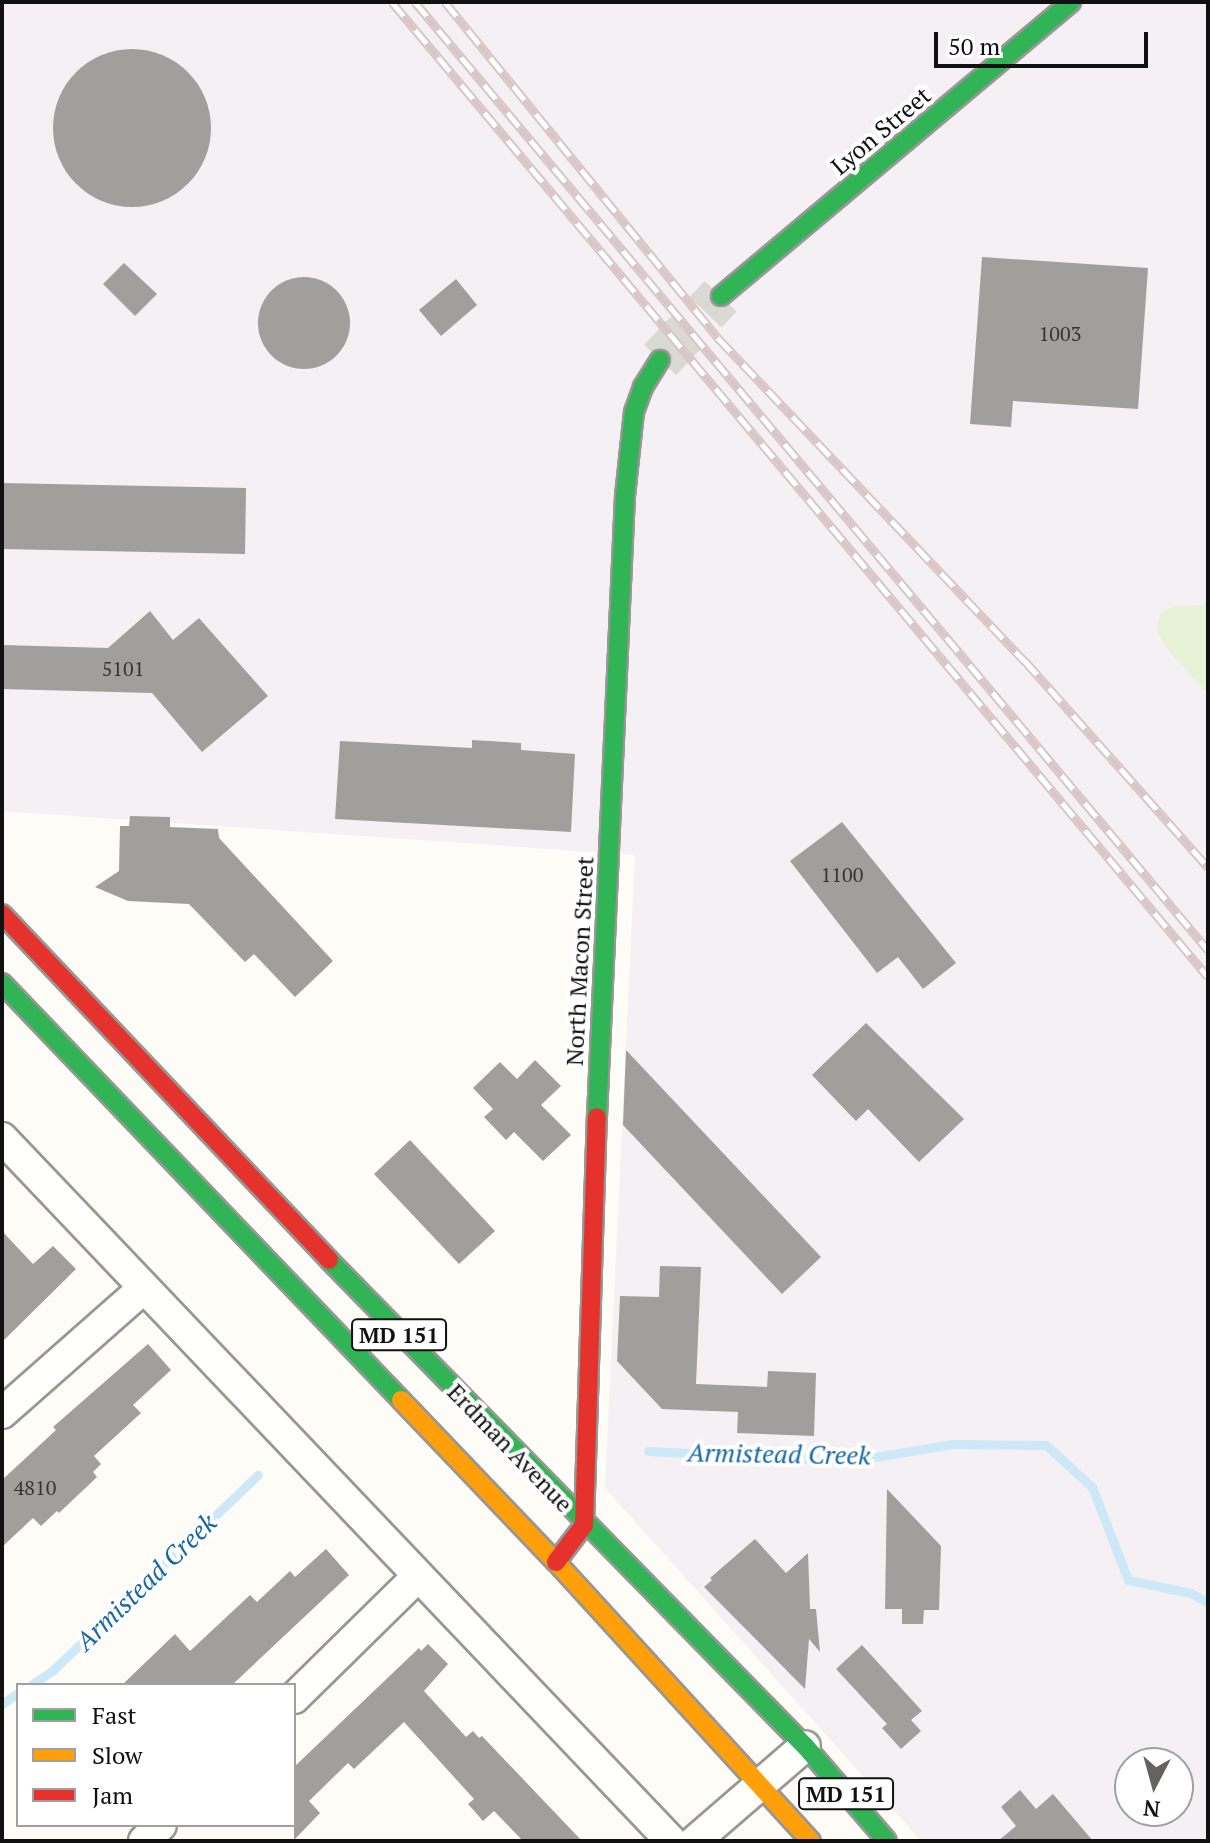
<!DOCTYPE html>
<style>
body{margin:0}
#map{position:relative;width:1210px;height:1843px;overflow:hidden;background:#fdfcf7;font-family:"PT Serif",serif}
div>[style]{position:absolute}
.industrial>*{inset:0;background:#f5f0f3}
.green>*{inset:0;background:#e7f3d7}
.stream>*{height:9px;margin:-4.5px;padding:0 4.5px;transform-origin:4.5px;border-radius:4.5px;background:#cde8f7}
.building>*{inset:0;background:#a19f9c}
.round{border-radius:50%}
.secondary-tunnel>*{height:44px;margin-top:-22px;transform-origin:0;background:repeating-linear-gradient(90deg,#dad9d4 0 44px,transparent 0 66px)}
.roads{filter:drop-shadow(2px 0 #979795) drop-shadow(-2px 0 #979795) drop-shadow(0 2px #979795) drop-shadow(0 -2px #979795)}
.street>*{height:30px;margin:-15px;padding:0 15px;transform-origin:15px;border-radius:15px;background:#fffffe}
.fast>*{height:18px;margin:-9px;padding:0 9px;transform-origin:9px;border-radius:9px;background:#30b455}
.slow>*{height:18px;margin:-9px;padding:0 9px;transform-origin:9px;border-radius:9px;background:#ff9f0a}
.jam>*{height:18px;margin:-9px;padding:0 9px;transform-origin:9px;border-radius:9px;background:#e5322d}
.rail>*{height:9px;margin-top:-4.5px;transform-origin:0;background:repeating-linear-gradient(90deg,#fff 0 18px,#d9c6c7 0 36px);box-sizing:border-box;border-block:2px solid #d9c6c7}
span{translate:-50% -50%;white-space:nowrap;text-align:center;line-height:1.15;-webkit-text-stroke:8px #fff;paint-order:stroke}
.number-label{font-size:20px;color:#353434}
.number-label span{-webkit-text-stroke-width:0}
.shield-label span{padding:2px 6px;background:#fff;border:2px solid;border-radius:6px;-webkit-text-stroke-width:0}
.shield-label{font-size:22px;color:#111;font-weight:700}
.street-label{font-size:24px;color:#111}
.water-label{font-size:26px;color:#1768a6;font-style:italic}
.frame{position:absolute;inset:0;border:4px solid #111;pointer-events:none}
.legend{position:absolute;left:16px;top:1683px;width:280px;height:144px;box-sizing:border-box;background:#fff;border:2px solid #a0a0a0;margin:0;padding:10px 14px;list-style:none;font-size:24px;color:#111}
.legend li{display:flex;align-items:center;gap:16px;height:40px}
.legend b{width:40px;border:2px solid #a0a0a0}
.north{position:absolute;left:1114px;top:1747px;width:80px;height:80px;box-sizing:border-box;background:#fff;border:2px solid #a0a0a0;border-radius:50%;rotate:186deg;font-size:22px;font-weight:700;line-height:32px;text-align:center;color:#111}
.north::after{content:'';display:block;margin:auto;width:28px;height:36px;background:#646362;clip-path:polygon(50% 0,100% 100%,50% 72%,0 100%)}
.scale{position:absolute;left:934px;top:32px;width:214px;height:36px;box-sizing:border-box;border:4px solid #111;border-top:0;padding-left:10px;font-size:24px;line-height:28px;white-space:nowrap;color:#111;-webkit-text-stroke:6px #fff;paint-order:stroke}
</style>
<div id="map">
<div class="industrial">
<i style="clip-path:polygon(evenodd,2px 2px,1208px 2px,1208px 1841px,921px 1841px,605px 1488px,635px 855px,2px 811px,2px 2px,1130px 1763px,1178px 1763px,1178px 1811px,1130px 1811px,1130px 1763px)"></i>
</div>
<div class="green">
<i style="clip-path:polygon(1208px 605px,1208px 694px,1163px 644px,1157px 628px,1161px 612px,1176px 606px)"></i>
</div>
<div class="stream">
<i style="left:648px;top:1451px;width:204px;rotate:2.8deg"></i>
<i style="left:852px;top:1461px;width:101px;rotate:-9.6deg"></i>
<i style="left:952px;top:1444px;width:94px;rotate:0.6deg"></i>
<i style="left:1046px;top:1445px;width:62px;rotate:42.4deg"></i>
<i style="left:1092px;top:1487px;width:100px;rotate:68.8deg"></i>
<i style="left:1128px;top:1580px;width:64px;rotate:11.7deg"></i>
<i style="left:1191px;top:1593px;width:20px;rotate:30deg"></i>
<i style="left:31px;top:1685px;width:27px;rotate:-34deg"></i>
<i style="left:53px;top:1670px;width:283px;rotate:-43.6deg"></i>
<i style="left:2px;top:1704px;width:19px;rotate:-35deg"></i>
</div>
<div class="building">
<i class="round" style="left:53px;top:49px;width:158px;height:158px"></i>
<i style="clip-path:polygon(982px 257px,1148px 268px,1138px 409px,1013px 401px,1011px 427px,970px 424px)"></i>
<i style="clip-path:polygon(124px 263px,157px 294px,135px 316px,103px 284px)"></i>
<i class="round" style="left:258px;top:277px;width:92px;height:92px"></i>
<i style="clip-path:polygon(456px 279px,477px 305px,441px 336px,419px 310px)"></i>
<i style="clip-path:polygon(2px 483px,246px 488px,245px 554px,2px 549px)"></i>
<i style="clip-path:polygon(150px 611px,173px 640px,199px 618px,268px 696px,202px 752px,152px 693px,2px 689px,2px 645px,108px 648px)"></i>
<i style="clip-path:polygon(472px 740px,521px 743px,521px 750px,575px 754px,571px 832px,335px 819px,340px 741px,472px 748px)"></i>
<i style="clip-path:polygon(130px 816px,170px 817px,170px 827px,218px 829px,219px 838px,333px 961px,295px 997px,254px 954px,245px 962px,189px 904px,128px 901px,95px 887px,119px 871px,120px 826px,129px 826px)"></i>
<i style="clip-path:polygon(842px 822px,956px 963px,923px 989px,898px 957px,877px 973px,790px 861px)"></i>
<i style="clip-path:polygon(866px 1023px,964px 1119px,919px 1162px,868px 1109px,856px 1121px,812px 1075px)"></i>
<i style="clip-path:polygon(626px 1050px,821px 1257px,782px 1294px,623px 1125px)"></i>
<i style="clip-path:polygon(535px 1060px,561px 1086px,541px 1105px,571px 1135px,543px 1161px,514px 1132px,506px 1140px,484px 1117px,493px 1109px,473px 1088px,500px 1062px,517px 1079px)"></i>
<i style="clip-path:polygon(410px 1140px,495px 1231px,459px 1264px,374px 1174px)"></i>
<i style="clip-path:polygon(2px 1231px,33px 1264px,53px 1246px,76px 1269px,2px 1342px)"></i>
<i style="clip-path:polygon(660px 1266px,701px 1267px,696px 1384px,767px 1387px,768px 1371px,816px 1373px,814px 1436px,737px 1433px,738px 1412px,662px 1409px,617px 1361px,620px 1296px,659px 1297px)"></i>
<i style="clip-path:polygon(148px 1344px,171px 1370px,133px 1405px,141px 1413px,94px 1456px,101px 1464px,93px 1472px,97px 1477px,59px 1513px,57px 1511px,41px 1526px,33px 1518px,2px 1547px,2px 1480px,56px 1430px,53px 1427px)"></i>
<i style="clip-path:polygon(887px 1489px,941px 1546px,939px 1610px,924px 1610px,923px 1624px,902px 1624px,902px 1609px,885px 1609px)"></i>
<i style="clip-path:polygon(755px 1539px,786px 1573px,808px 1553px,810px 1609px,816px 1609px,820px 1652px,809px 1639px,805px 1689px,704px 1587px,712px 1580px,710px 1578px)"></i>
<i style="clip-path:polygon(326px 1549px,349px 1575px,232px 1685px,122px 1685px,175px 1634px,190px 1651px,250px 1595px,257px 1602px,290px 1571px,295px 1577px)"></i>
<i style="clip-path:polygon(428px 1644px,448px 1664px,424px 1691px,466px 1737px,473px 1731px,479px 1738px,482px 1736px,582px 1841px,523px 1841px,494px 1811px,483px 1821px,468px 1804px,474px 1799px,404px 1722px,354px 1769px,348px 1763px,309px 1801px,320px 1813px,294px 1840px,294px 1767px,419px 1648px,421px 1651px)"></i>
<i style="clip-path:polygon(862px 1645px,922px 1711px,911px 1720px,921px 1731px,901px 1749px,882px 1728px,887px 1724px,836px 1669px)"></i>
<i style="clip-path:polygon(1020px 1790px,1036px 1809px,1053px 1794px,1093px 1841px,998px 1841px,1016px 1826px,1001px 1807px)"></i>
</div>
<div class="secondary-tunnel">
<i style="left:660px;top:360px;width:88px;rotate:-46.4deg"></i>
</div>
<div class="roads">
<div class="street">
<i style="left:2px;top:1138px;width:970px;rotate:46.42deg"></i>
<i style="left:2px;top:1413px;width:189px;rotate:-41.4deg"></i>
<i style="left:294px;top:1698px;width:174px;rotate:-44.5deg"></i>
<i style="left:144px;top:1841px;width:23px;rotate:-43deg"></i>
<i style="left:695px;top:1841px;width:145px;rotate:-40.8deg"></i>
</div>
<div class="fast">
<i style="left:721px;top:296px;width:457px;rotate:-40deg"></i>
<i style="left:2px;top:983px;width:577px;rotate:46.26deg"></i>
<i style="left:597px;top:1117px;width:622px;rotate:-87.42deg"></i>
<i style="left:625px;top:496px;width:84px;rotate:-83.9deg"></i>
<i style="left:634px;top:412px;width:27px;rotate:-70deg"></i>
<i style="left:643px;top:387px;width:32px;rotate:-58deg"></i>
<i style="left:329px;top:1260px;width:680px;rotate:45.6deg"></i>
<i style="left:805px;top:1746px;width:125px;rotate:49.2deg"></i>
</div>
<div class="slow">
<i style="left:401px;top:1400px;width:224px;rotate:46.3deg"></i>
<i style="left:556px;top:1562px;width:378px;rotate:47.6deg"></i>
</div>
<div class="jam">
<i style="left:2px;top:914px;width:476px;rotate:46.6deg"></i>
<i style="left:556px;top:1562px;width:46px;rotate:-52.9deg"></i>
<i style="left:584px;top:1525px;width:408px;rotate:-88.2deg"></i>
</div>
</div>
<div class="rail">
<i style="left:392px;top:2px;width:1271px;rotate:50.07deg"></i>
<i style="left:415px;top:2px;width:1236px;rotate:50.09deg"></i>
<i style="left:445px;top:2px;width:433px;rotate:50.9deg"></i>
<i style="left:718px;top:338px;width:446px;rotate:46.5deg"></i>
<i style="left:1025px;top:661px;width:276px;rotate:48.4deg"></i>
</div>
<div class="number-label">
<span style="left:1060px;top:333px">1003</span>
<span style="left:123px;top:668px">5101</span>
<span style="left:842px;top:874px">1100</span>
<span style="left:35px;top:1487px">4810</span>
</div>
<div class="shield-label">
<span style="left:399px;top:1335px">MD 151</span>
<span style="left:846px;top:1794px">MD 151</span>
</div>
<div class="street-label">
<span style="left:881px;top:131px;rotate:-40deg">Lyon Street</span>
<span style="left:580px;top:961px;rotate:-87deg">North Macon Street</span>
<span style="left:510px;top:1448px;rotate:46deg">Erdman Avenue</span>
</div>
<div class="water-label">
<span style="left:779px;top:1454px;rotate:1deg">Armistead Creek</span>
<span style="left:146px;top:1582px;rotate:-44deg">Armistead Creek</span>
</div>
<div class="frame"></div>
<ul class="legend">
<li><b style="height:10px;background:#30b455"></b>Fast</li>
<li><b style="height:10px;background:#ff9f0a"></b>Slow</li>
<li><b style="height:10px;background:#e5322d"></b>Jam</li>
</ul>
<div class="north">N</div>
<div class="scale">50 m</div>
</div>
